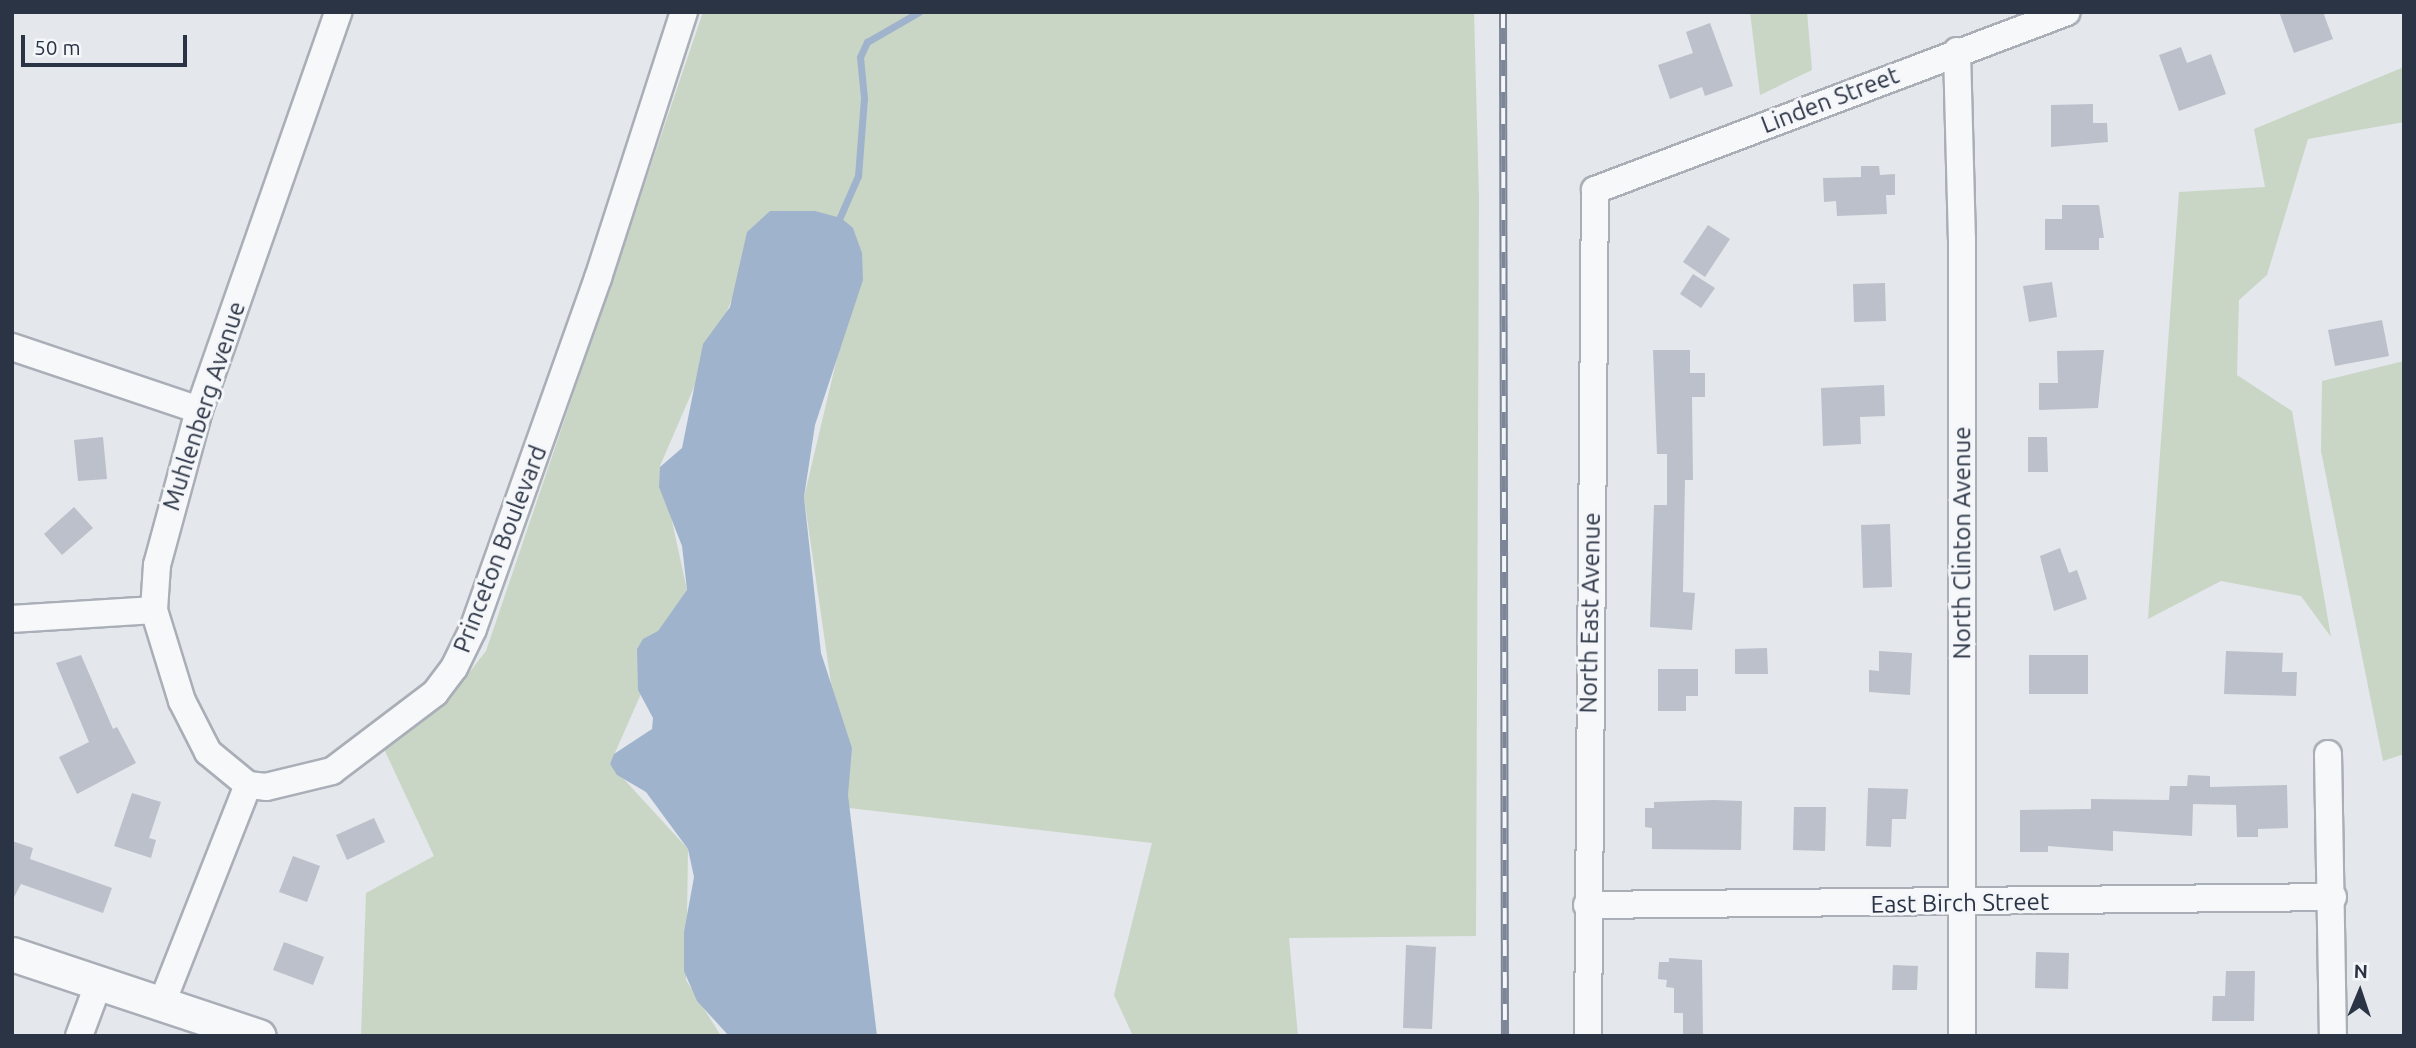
<!DOCTYPE html>
<style>
body{margin:0}
#map{position:relative;width:2416px;height:1048px;overflow:hidden;background:#e4e7ec;font-family:Ubuntu,sans-serif}
div>[style]{position:absolute}
.green>*{inset:0;background:#c9d6c5}
.water>*{inset:0;background:#9fb4cc}
.stream>*{height:7px;margin:-3.5px;padding:0 3.5px;transform-origin:3.5px;border-radius:3.5px;background:#9fb4cc}
.building>*{inset:0;background:#bbc0ca}
.roads{filter:drop-shadow(2px 0 #a9aeb7) drop-shadow(-2px 0 #a9aeb7) drop-shadow(0 2px #a9aeb7) drop-shadow(0 -2px #a9aeb7)}
.minor>*{height:26px;margin:-13px;padding:0 13px;transform-origin:13px;border-radius:13px;background:#f7f8fa}
.tertiary>*{height:33px;margin:-16.5px;padding:0 16.5px;transform-origin:16.5px;border-radius:16.5px;background:#f7f8fa}
.rail>*{height:8px;margin-top:-4px;transform-origin:0;background:repeating-linear-gradient(90deg,#f4f6f9 0 16px,#7d8696 0 32px);box-sizing:border-box;border-block:2px solid #7d8696}
span{translate:-50% -50%;white-space:nowrap;text-align:center;line-height:1.15;-webkit-text-stroke:6px #f4f6f9;paint-order:stroke}
.street-label{font-size:24px;color:#2b3445}
.frame{position:absolute;inset:0;border:14px solid #2b3445;pointer-events:none}
.north{position:absolute;left:2325px;top:957px;width:70px;height:70px;-webkit-text-stroke:5px #f4f6f9;paint-order:stroke;rotate:2deg;font-size:19px;font-weight:700;line-height:28px;text-align:center;color:#2b3445}
.north::after{content:'';display:block;margin:auto;width:24px;height:32px;background:#2b3445;clip-path:polygon(50% 0,100% 100%,50% 72%,0 100%)}
.scale{position:absolute;left:21px;top:35px;width:166px;height:32px;box-sizing:border-box;border:4px solid #2b3445;border-top:0;padding-left:9px;font-size:21px;line-height:24px;white-space:nowrap;color:#2b3445;-webkit-text-stroke:5px #f4f6f9;paint-order:stroke}
</style>
<div id="map">
<div class="green">
<i style="clip-path:polygon(703px 12px,1474px 12px,1479px 198px,1476px 936px,1289px 938px,1298px 1036px,1133px 1036px,1114px 995px,1152px 843px,849px 808px,804px 497px,862px 253px,770px 211px,660px 466px,687px 590px,610px 764px,688px 849px,686px 980px,721px 1036px,361px 1036px,366px 893px,434px 856px,384px 749px,443px 706px,486px 651px)"></i>
<i style="clip-path:polygon(1750px 12px,1807px 12px,1812px 70px,1760px 95px)"></i>
<i style="clip-path:polygon(2404px 67px,2404px 122px,2308px 139px,2267px 275px,2239px 300px,2237px 375px,2292px 411px,2331px 637px,2301px 596px,2221px 581px,2148px 619px,2179px 192px,2265px 187px,2254px 129px)"></i>
<i style="clip-path:polygon(2404px 361px,2404px 754px,2383px 761px,2321px 451px,2322px 381px)"></i>
</div>
<div class="water">
<i style="clip-path:polygon(770px 211px,815px 211px,841px 218px,853px 228px,862px 253px,863px 280px,815px 425px,804px 497px,821px 653px,852px 748px,848px 795px,877px 1036px,729px 1036px,697px 1001px,684px 971px,684px 932px,694px 877px,688px 849px,646px 792px,617px 775px,610px 764px,614px 754px,652px 729px,653px 718px,638px 690px,637px 649px,643px 639px,658px 631px,687px 590px,682px 546px,659px 487px,660px 467px,682px 448px,703px 344px,730px 307px,747px 232px)"></i>
</div>
<div class="stream">
<i style="left:836px;top:226px;width:55px;rotate:-66.3deg"></i>
<i style="left:858px;top:176px;width:78px;rotate:-85.6deg"></i>
<i style="left:864px;top:98px;width:41px;rotate:-95.6deg"></i>
<i style="left:860px;top:57px;width:17px;rotate:-65deg"></i>
<i style="left:867px;top:42px;width:60px;rotate:-30deg"></i>
</div>
<div class="building">
<i style="clip-path:polygon(2279px 12px,2323px 12px,2333px 39px,2294px 53px)"></i>
<i style="clip-path:polygon(1710px 23px,1733px 86px,1705px 96px,1702px 87px,1670px 99px,1658px 65px,1693px 53px,1686px 32px)"></i>
<i style="clip-path:polygon(2181px 47px,2187px 63px,2211px 54px,2226px 94px,2179px 111px,2159px 55px)"></i>
<i style="clip-path:polygon(2093px 104px,2093px 123px,2107px 123px,2108px 142px,2051px 147px,2051px 105px)"></i>
<i style="clip-path:polygon(1861px 166px,1879px 166px,1880px 175px,1895px 174px,1895px 195px,1886px 195px,1887px 214px,1837px 216px,1836px 201px,1824px 202px,1823px 178px,1861px 177px)"></i>
<i style="clip-path:polygon(2062px 205px,2099px 205px,2104px 238px,2099px 238px,2099px 250px,2045px 250px,2045px 219px,2062px 219px)"></i>
<i style="clip-path:polygon(1708px 225px,1730px 239px,1705px 277px,1683px 262px)"></i>
<i style="clip-path:polygon(1693px 274px,1715px 288px,1701px 308px,1680px 294px)"></i>
<i style="clip-path:polygon(2052px 282px,2057px 317px,2029px 322px,2023px 286px)"></i>
<i style="clip-path:polygon(1885px 283px,1886px 321px,1854px 322px,1853px 284px)"></i>
<i style="clip-path:polygon(2382px 320px,2389px 356px,2335px 366px,2328px 330px)"></i>
<i style="clip-path:polygon(1653px 350px,1690px 350px,1690px 373px,1705px 373px,1705px 397px,1692px 397px,1693px 480px,1685px 480px,1683px 592px,1695px 593px,1692px 630px,1650px 627px,1654px 505px,1667px 505px,1667px 454px,1657px 454px)"></i>
<i style="clip-path:polygon(2104px 350px,2098px 408px,2039px 410px,2039px 383px,2058px 383px,2057px 351px)"></i>
<i style="clip-path:polygon(1884px 385px,1885px 416px,1860px 417px,1861px 444px,1823px 446px,1821px 388px)"></i>
<i style="clip-path:polygon(103px 437px,107px 479px,78px 481px,74px 440px)"></i>
<i style="clip-path:polygon(2028px 437px,2047px 437px,2048px 472px,2028px 472px)"></i>
<i style="clip-path:polygon(74px 507px,93px 528px,62px 555px,44px 534px)"></i>
<i style="clip-path:polygon(1890px 524px,1892px 587px,1863px 588px,1861px 525px)"></i>
<i style="clip-path:polygon(2060px 548px,2069px 573px,2077px 570px,2087px 599px,2054px 611px,2040px 556px)"></i>
<i style="clip-path:polygon(1767px 648px,1768px 674px,1735px 674px,1735px 649px)"></i>
<i style="clip-path:polygon(1879px 651px,1912px 653px,1910px 695px,1869px 692px,1869px 670px,1879px 671px)"></i>
<i style="clip-path:polygon(2226px 651px,2283px 653px,2282px 672px,2297px 672px,2296px 696px,2224px 694px)"></i>
<i style="clip-path:polygon(81px 655px,113px 729px,117px 727px,136px 763px,77px 794px,59px 757px,89px 742px,56px 663px)"></i>
<i style="clip-path:polygon(2029px 655px,2088px 655px,2088px 694px,2029px 694px)"></i>
<i style="clip-path:polygon(1658px 669px,1698px 669px,1698px 696px,1686px 696px,1686px 711px,1658px 711px)"></i>
<i style="clip-path:polygon(2188px 775px,2210px 776px,2210px 787px,2287px 785px,2288px 828px,2258px 829px,2258px 837px,2237px 837px,2236px 805px,2193px 804px,2192px 836px,2113px 831px,2113px 851px,2048px 846px,2048px 852px,2020px 852px,2020px 810px,2091px 809px,2091px 799px,2169px 800px,2170px 786px,2187px 786px)"></i>
<i style="clip-path:polygon(1868px 788px,1908px 789px,1906px 819px,1892px 819px,1891px 847px,1866px 846px)"></i>
<i style="clip-path:polygon(132px 793px,161px 802px,149px 838px,156px 840px,151px 858px,114px 846px)"></i>
<i style="clip-path:polygon(1714px 800px,1742px 801px,1741px 850px,1652px 849px,1652px 828px,1645px 827px,1645px 808px,1654px 808px,1654px 802px)"></i>
<i style="clip-path:polygon(1794px 807px,1826px 807px,1825px 851px,1793px 850px)"></i>
<i style="clip-path:polygon(374px 818px,385px 842px,347px 860px,336px 835px)"></i>
<i style="clip-path:polygon(12px 841px,33px 848px,30px 859px,112px 888px,103px 913px,21px 884px,12px 901px)"></i>
<i style="clip-path:polygon(293px 856px,320px 866px,307px 902px,279px 892px)"></i>
<i style="clip-path:polygon(284px 942px,324px 957px,313px 985px,273px 970px)"></i>
<i style="clip-path:polygon(1406px 945px,1436px 947px,1432px 1029px,1403px 1028px)"></i>
<i style="clip-path:polygon(2036px 952px,2069px 953px,2068px 989px,2035px 988px)"></i>
<i style="clip-path:polygon(1669px 958px,1702px 960px,1703px 1036px,1683px 1036px,1683px 1013px,1674px 1013px,1674px 988px,1666px 987px,1667px 980px,1658px 979px,1659px 962px,1669px 962px)"></i>
<i style="clip-path:polygon(1893px 965px,1918px 966px,1917px 990px,1892px 990px)"></i>
<i style="clip-path:polygon(2226px 971px,2255px 971px,2254px 1021px,2212px 1021px,2213px 996px,2225px 996px)"></i>
</div>
<div class="roads">
<div class="minor">
<i style="left:1957px;top:51px;width:188px;rotate:88.5deg"></i>
<i style="left:1962px;top:239px;width:797px;rotate:90deg"></i>
<i style="left:12px;top:347px;width:197px;rotate:18.6deg"></i>
<i style="left:12px;top:619px;width:142px;rotate:-3.6deg"></i>
<i style="left:2328px;top:754px;width:282px;rotate:89deg"></i>
<i style="left:248px;top:785px;width:18px;rotate:6deg"></i>
<i style="left:266px;top:787px;width:68px;rotate:-13.6deg"></i>
<i style="left:332px;top:771px;width:129px;rotate:-37.1deg"></i>
<i style="left:435px;top:693px;width:31px;rotate:-53deg"></i>
<i style="left:454px;top:668px;width:43px;rotate:-64deg"></i>
<i style="left:473px;top:629px;width:373px;rotate:-70.4deg"></i>
<i style="left:598px;top:278px;width:280px;rotate:-72.1deg"></i>
<i style="left:248px;top:785px;width:52px;rotate:-140.5deg"></i>
<i style="left:208px;top:752px;width:57px;rotate:-117deg"></i>
<i style="left:182px;top:701px;width:95px;rotate:-107.1deg"></i>
<i style="left:154px;top:610px;width:45px;rotate:-86.2deg"></i>
<i style="left:157px;top:565px;width:161px;rotate:-74.8deg"></i>
<i style="left:199px;top:410px;width:422px;rotate:-70.7deg"></i>
<i style="left:1587px;top:905px;width:746px;rotate:-0.61deg"></i>
<i style="left:162px;top:1003px;width:234px;rotate:-68.5deg"></i>
<i style="left:79px;top:1036px;width:54px;rotate:-69.6deg"></i>
<i style="left:1588px;top:1036px;width:846px;rotate:-89.53deg"></i>
<i style="left:1595px;top:190px;width:504px;rotate:-20.66deg"></i>
</div>
<div class="tertiary">
<i style="left:12px;top:954px;width:260px;rotate:18.4deg"></i>
</div>
</div>
<div class="rail">
<i style="left:1503px;top:12px;width:1024px;rotate:89.89deg"></i>
</div>
<div class="street-label">
<span style="left:1830px;top:100px;rotate:-21deg">Linden Street</span>
<span style="left:204px;top:406px;rotate:-72deg">Muhlenberg Avenue</span>
<span style="left:1962px;top:543px;rotate:-90deg">North Clinton Avenue</span>
<span style="left:500px;top:549px;rotate:-69deg">Princeton Boulevard</span>
<span style="left:1590px;top:613px;rotate:-89deg">North East Avenue</span>
<span style="left:1960px;top:903px;rotate:-1deg">East Birch Street</span>
</div>
<div class="frame"></div>
<div class="north">N</div>
<div class="scale">50 m</div>
</div>
